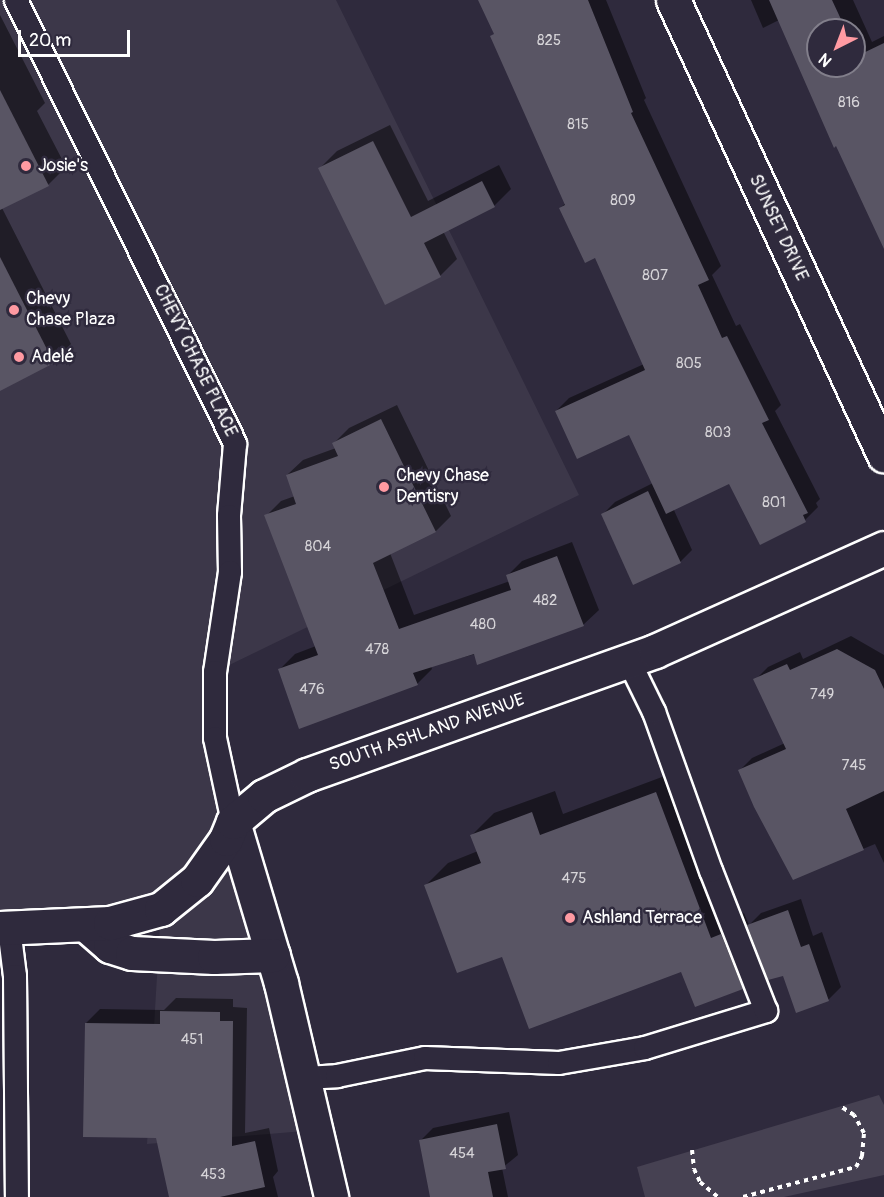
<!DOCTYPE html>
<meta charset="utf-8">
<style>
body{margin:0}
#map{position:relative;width:884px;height:1197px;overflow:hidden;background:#2f2a3d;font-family:Pangolin,sans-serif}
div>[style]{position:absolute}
.built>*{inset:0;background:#3c3749}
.green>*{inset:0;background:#464152}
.shadow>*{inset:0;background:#0007}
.building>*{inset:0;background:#595564}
.path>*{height:4px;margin-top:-2px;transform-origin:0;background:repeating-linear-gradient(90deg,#fff 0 4.5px,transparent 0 9px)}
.roads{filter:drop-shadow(2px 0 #fff) drop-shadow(-2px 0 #fff) drop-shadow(0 2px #fff) drop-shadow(0 -2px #fff)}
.lane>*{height:22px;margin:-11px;padding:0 11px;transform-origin:11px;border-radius:11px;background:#2f2a3d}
.street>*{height:33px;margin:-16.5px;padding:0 16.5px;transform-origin:16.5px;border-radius:16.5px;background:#2f2a3d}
.secondary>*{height:33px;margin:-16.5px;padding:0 16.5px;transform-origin:16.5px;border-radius:16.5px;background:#2f2a3d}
.dots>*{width:16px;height:16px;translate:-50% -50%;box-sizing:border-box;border:3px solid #2f2a3d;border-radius:50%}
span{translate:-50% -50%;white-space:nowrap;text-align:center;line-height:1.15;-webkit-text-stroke:5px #2f2a3d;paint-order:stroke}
.number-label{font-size:15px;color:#d6d4d8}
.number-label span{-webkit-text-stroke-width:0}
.poi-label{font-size:18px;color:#fff}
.left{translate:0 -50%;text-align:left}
.street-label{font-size:18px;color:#fff}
.north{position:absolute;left:806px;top:18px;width:60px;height:60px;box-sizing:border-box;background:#2f2a3d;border:2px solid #827f8b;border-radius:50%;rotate:222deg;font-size:16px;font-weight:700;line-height:24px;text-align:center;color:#fff}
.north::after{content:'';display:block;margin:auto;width:21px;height:27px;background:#ff9aa2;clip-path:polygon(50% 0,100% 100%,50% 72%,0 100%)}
.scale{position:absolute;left:18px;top:30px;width:112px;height:27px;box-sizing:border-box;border:3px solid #fff;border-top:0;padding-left:8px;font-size:18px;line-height:21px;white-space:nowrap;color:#fff;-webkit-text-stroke:4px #2f2a3d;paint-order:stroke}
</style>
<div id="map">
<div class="built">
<i style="clip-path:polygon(0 0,336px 0,579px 495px,215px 672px,215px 738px,316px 1130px,147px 1144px,161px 909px,0 928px)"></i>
</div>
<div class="green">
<i style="clip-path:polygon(879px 1095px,884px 1105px,884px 1175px,784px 1197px,645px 1197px,637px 1167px)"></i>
</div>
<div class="shadow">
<i style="clip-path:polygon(480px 0,606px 0,646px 98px,644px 100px,721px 266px,712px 275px,736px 326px,740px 324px,781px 405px,775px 411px,820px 499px,816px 503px,818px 507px,805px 520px,730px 482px,673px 508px,692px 550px,680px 562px,603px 514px,615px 502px,653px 483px,630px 433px,556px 411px,569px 398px,644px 364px,596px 256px,560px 208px,566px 203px)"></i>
<i style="clip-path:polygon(evenodd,751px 0,853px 0,872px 42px,884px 36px,884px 245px,779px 20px,763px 28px,751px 0,818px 30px,854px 30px,854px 66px,818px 66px,818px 30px)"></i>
<i style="clip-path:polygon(0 15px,45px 103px,37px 111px,66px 167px,48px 185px,2px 208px,71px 344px,53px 362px,0 389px)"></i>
<i style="clip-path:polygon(390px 125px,428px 201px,499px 165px,511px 189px,494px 206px,443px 231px,457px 259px,440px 276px,320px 168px,337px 151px)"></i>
<i style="clip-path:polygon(397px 405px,451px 516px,436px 531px,390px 553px,414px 615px,510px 581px,507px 576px,522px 561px,572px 542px,599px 610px,583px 625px,431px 666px,432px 669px,417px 684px,280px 669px,295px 654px,316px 646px,266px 516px,281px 501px,295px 496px,287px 475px,303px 460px,336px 448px,334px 443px,349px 428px)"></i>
<i style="clip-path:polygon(851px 636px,884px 655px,884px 863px,875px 844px,793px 878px,739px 771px,752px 758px,785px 743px,755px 680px,768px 667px,800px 652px,803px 659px)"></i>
<i style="clip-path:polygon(678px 771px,734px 917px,744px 913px,749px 925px,761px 913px,801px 899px,813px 936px,822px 932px,841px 987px,829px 999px,797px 1011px,784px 974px,764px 966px,742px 988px,682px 970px,503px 955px,426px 885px,448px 863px,478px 851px,472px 835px,494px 813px,555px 791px,563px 814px)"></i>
<i style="clip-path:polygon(176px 998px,233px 999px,233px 1007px,247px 1008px,245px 1133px,269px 1128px,278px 1171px,273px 1177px,278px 1197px,171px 1197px,157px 1137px,86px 1023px,100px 1009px,164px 1010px)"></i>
<i style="clip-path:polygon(509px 1112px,518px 1155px,502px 1168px,508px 1197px,432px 1197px,421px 1140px,433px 1128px)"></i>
</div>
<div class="building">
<i style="clip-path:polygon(478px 0,588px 0,633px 112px,631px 113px,709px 280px,698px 285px,722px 338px,727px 336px,769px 420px,762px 423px,808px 513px,803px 515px,806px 522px,760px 545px,729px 484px,666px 514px,629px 435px,577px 459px,555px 411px,645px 370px,595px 258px,585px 263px,559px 208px,565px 205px,490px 36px,494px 34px)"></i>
<i style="clip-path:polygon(769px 0,832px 0,846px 30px,818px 30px,818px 66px,854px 66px,854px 49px,857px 56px,884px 43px,884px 249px,836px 146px,834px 148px)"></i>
<i style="clip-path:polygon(0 90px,49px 186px,0 210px)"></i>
<i style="clip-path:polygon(373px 141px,411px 217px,482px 181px,495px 207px,424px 243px,441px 277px,385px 305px,318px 168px)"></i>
<i style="clip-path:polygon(0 257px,54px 363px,0 391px)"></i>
<i style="clip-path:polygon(381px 419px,436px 532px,373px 563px,399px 629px,511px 590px,506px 575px,557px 556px,584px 626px,477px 665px,474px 654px,413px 673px,418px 685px,299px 729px,278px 669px,318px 655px,264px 515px,296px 504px,286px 475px,338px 456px,332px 443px)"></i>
<i style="clip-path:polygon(648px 491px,681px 563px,633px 585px,601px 514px)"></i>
<i style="clip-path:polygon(837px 649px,875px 670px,884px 689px,884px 791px,846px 809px,864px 850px,793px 880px,754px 807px,738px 770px,786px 749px,753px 679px,787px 664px,790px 670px)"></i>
<i style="clip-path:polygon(656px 792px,711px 938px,721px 934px,743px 989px,695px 1007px,681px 972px,529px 1029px,502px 957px,457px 973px,424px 885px,481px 863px,470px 835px,532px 812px,540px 835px)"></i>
<i style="clip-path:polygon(788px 910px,801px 947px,809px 944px,829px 1001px,796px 1013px,783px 976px,768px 980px,747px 925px)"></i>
<i style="clip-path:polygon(160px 1011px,220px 1012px,220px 1021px,233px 1021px,232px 1146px,255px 1141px,265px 1187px,220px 1197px,169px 1197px,156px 1138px,83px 1137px,85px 1023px,160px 1024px)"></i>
<i style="clip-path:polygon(497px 1124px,506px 1169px,488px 1172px,493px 1197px,430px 1197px,419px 1140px)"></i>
</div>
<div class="path">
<i style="left:692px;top:1150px;width:19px;rotate:84deg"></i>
<i style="left:694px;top:1169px;width:14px;rotate:65deg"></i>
<i style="left:700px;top:1182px;width:23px;rotate:40deg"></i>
<i style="left:743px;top:1197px;width:117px;rotate:-14.9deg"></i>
<i style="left:856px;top:1167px;width:13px;rotate:-61deg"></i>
<i style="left:862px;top:1156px;width:23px;rotate:-85deg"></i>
<i style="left:864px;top:1133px;width:21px;rotate:-119deg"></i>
<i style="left:854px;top:1115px;width:17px;rotate:-147deg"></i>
</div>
<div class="roads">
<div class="lane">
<i style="left:16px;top:0;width:495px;rotate:63.7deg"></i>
<i style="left:235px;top:444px;width:72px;rotate:94.8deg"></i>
<i style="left:229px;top:516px;width:56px;rotate:89deg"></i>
<i style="left:230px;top:572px;width:101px;rotate:98.5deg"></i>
<i style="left:215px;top:672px;width:66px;rotate:90deg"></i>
<i style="left:215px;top:738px;width:86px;rotate:77.9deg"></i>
<i style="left:9px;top:928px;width:48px;rotate:82.9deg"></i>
<i style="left:15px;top:976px;width:221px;rotate:89.5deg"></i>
<i style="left:304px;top:1078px;width:33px;rotate:-3deg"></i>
<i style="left:337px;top:1076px;width:90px;rotate:-11.6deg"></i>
<i style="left:425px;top:1058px;width:134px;rotate:2.1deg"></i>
<i style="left:559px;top:1063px;width:87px;rotate:-9.9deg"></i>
<i style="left:645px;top:1048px;width:127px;rotate:-17deg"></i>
<i style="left:766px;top:1011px;width:150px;rotate:-111.4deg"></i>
<i style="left:711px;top:871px;width:169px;rotate:-109.7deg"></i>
<i style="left:654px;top:712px;width:57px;rotate:-116.1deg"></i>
</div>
<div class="street">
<i style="left:673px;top:0;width:502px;rotate:65.12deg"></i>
<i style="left:233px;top:822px;width:168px;rotate:73.4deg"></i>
<i style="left:281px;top:983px;width:220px;rotate:76.8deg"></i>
</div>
<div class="secondary">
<i style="left:86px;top:925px;width:32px;rotate:41deg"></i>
<i style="left:110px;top:946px;width:23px;rotate:18deg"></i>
<i style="left:132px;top:953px;width:82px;rotate:2.8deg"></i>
<i style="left:214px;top:957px;width:59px;rotate:-1.9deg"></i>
<i style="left:0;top:928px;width:110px;rotate:-2.6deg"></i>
<i style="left:110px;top:923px;width:53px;rotate:-15.4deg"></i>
<i style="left:161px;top:909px;width:46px;rotate:-38.9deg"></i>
<i style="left:197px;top:880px;width:50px;rotate:-54.7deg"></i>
<i style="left:226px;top:839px;width:18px;rotate:-68deg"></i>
<i style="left:233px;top:822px;width:40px;rotate:-40deg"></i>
<i style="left:264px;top:796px;width:48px;rotate:-26deg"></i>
<i style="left:307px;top:775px;width:369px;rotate:-19.6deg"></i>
<i style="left:655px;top:651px;width:251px;rotate:-24.2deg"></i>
</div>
</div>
<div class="dots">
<i style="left:26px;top:166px;background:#ff9aa2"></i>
<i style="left:14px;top:310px;background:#ff9aa2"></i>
<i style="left:19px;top:357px;background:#ff9aa2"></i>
<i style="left:384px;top:487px;background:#ff9aa2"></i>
<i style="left:570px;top:918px;background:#ff9aa2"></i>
</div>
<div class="number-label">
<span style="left:549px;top:41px">825</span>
<span style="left:849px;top:103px">816</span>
<span style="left:578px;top:125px">815</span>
<span style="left:623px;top:201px">809</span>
<span style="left:655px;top:276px">807</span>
<span style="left:689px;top:364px">805</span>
<span style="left:718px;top:433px">803</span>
<span style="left:774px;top:503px">801</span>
<span style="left:318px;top:547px">804</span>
<span style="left:545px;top:601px">482</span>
<span style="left:483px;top:625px">480</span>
<span style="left:377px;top:650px">478</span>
<span style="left:312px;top:690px">476</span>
<span style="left:822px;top:695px">749</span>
<span style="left:854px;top:766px">745</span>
<span style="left:574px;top:879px">475</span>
<span style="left:192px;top:1040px">451</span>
<span style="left:462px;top:1154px">454</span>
<span style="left:213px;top:1175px">453</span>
</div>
<div class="poi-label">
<span class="left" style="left:38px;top:166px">Josie's</span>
<span class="left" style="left:26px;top:310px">Chevy<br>Chase Plaza</span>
<span class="left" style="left:31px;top:357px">Adelé</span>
<span class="left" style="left:396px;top:487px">Chevy Chase<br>Dentisry</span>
<span class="left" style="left:582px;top:918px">Ashland Terrace</span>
</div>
<div class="street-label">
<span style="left:778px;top:228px;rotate:65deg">SUNSET DRIVE</span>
<span style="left:195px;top:361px;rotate:64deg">CHEVY CHASE PLACE</span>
<span style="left:427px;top:733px;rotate:-19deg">SOUTH ASHLAND AVENUE</span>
</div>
<div class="north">N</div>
<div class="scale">20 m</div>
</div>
